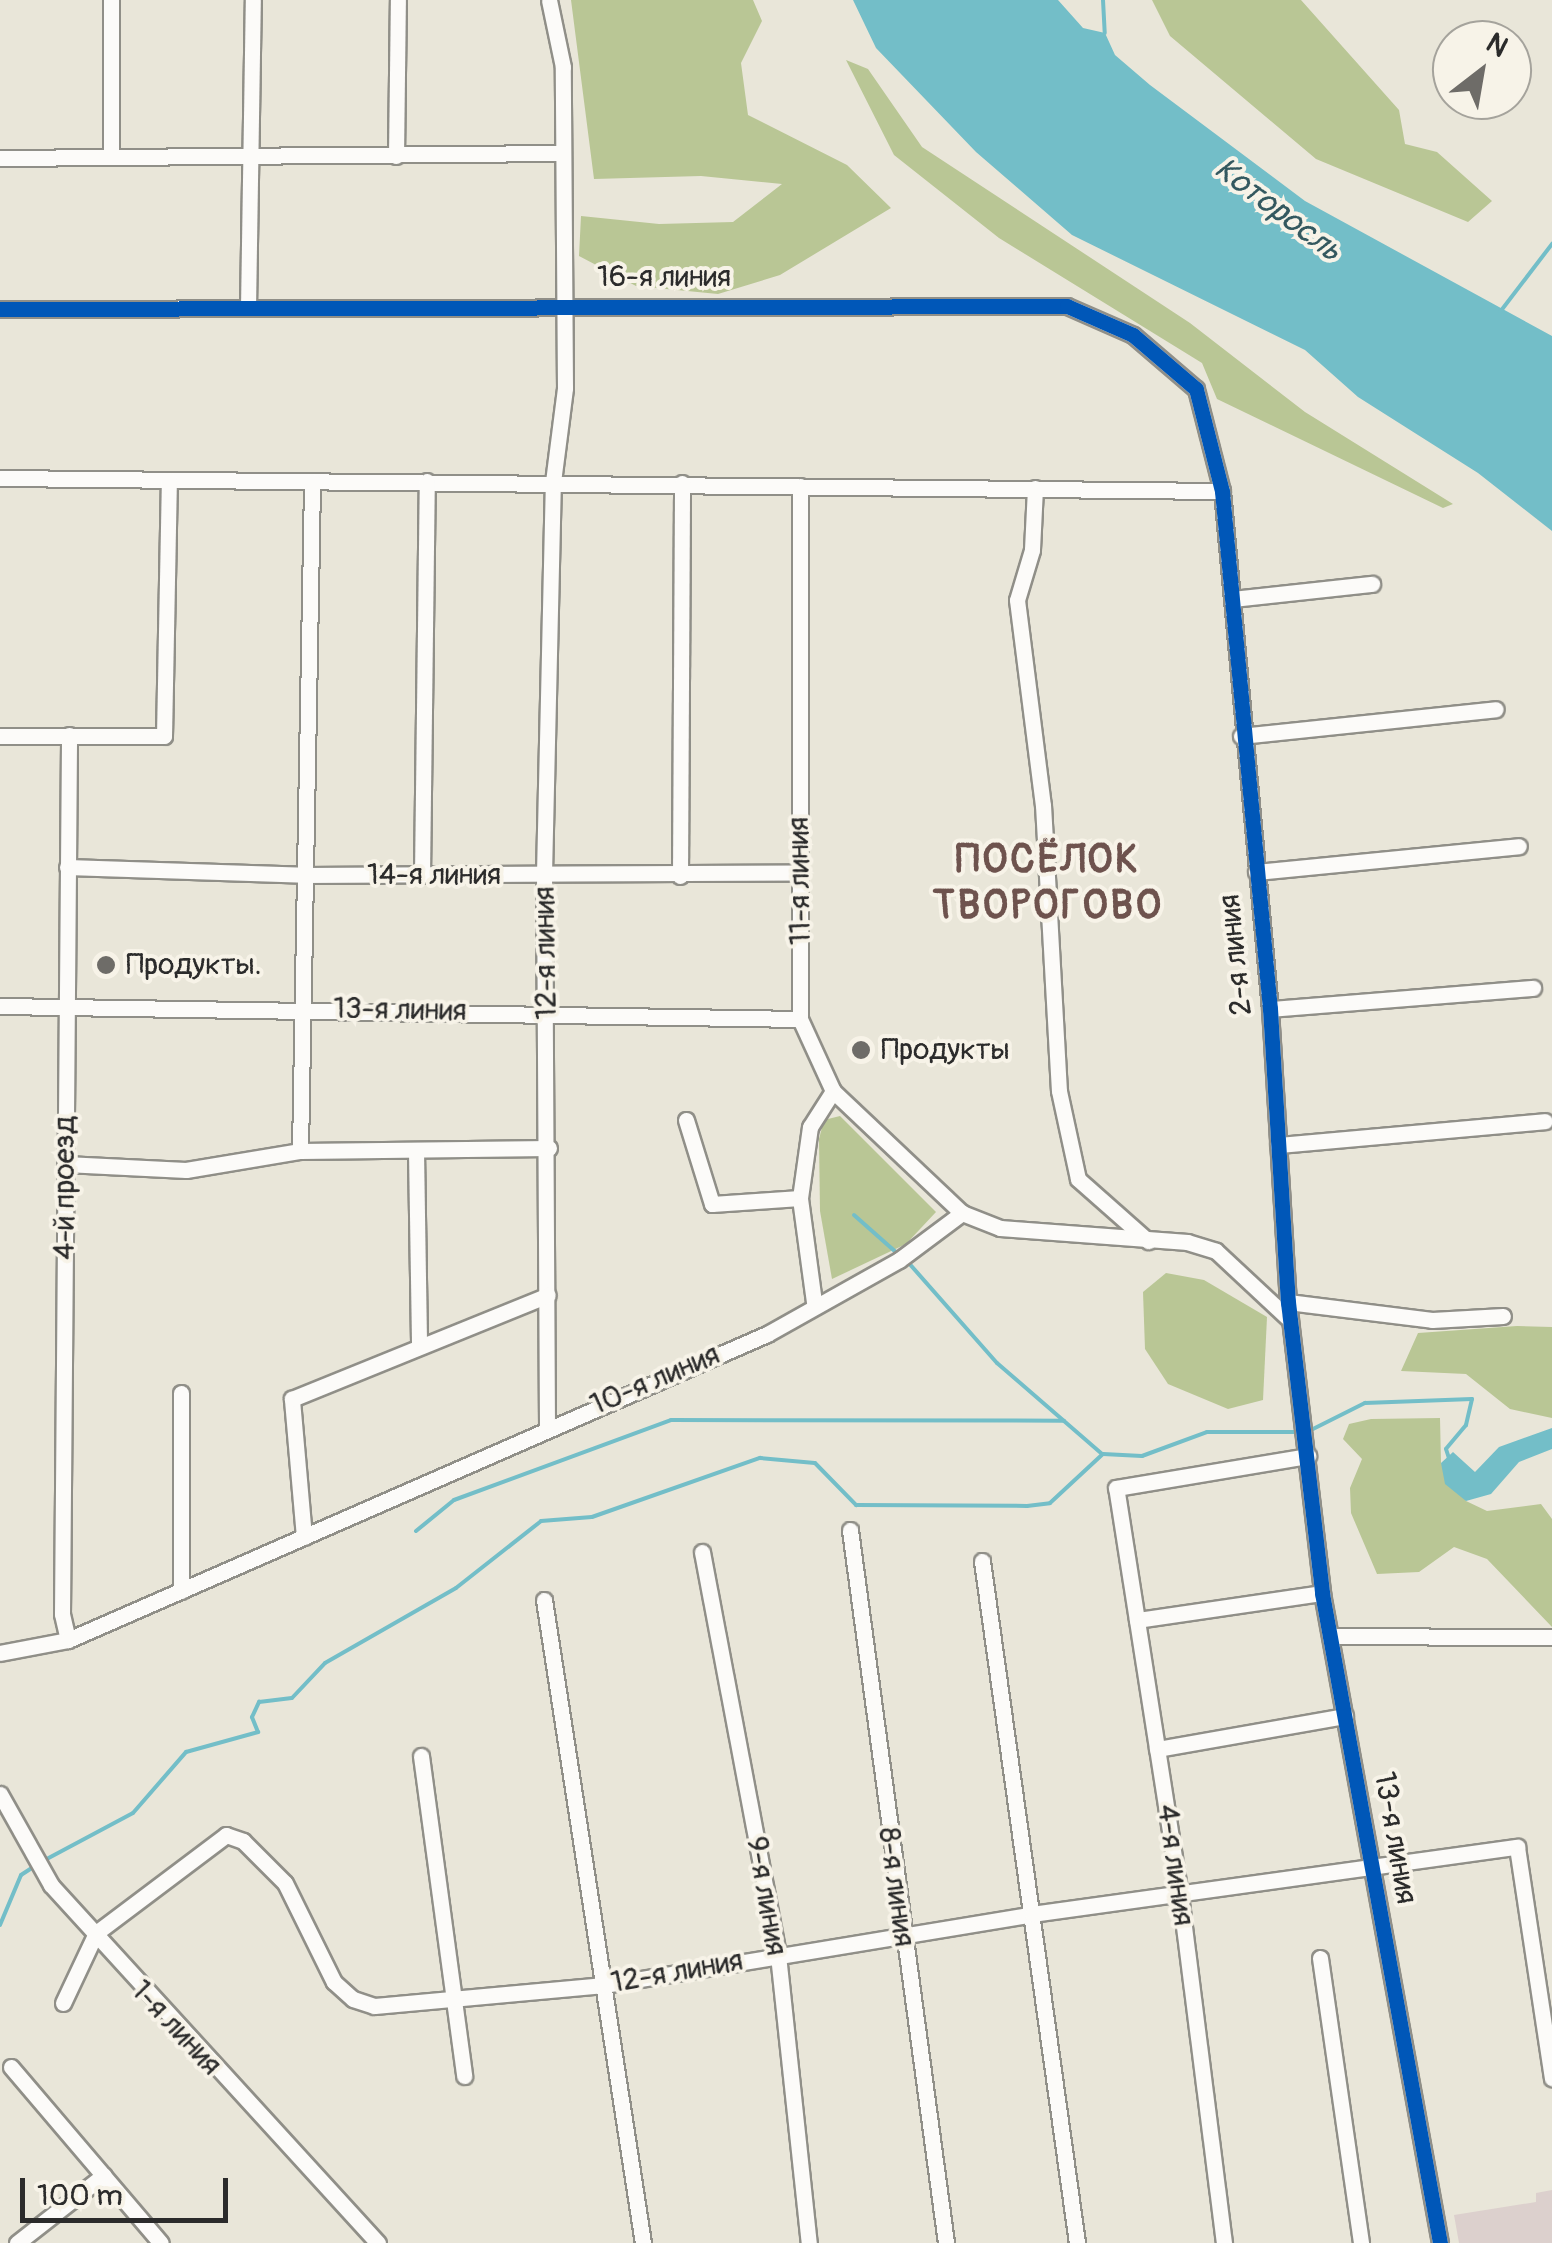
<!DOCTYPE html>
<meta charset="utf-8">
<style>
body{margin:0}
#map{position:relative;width:1552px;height:2243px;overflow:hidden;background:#e9e6d9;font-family:Pangolin,sans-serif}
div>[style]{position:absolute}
.industrial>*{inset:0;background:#dcd0cd}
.forest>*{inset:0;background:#b9c695}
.water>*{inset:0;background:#73bec8}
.stream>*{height:4px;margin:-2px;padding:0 2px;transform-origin:2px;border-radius:2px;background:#73bec8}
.roads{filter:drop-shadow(2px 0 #908f88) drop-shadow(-2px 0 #908f88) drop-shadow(0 2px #908f88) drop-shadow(0 -2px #908f88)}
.minor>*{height:15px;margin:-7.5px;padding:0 7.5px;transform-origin:7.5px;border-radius:7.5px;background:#fcfbf9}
.cycleway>*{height:15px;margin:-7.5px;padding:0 7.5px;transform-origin:7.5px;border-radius:7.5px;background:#0057b8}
.dots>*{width:28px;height:28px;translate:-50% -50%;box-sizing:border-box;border:5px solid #f7f3e8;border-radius:50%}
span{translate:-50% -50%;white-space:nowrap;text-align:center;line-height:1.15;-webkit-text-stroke:8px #f7f3e8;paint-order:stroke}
.street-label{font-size:30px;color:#2b2b2b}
.poi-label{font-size:30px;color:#2b2b2b}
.left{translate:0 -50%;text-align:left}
.water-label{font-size:32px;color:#33585f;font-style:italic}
.district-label{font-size:40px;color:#6e534e;font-weight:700;letter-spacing:2.5px}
.north{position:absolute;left:1432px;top:20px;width:100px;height:100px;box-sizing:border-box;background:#f7f3e8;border:2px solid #a5a39c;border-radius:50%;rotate:31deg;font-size:28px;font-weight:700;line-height:40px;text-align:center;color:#2b2b2b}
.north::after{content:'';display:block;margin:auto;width:35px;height:45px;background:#6e6c68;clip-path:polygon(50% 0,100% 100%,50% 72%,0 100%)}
.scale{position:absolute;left:20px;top:2178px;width:208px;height:45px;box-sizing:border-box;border:5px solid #2b2b2b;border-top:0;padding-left:12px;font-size:30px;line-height:35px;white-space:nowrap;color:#2b2b2b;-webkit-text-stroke:8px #f7f3e8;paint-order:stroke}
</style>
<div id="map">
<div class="industrial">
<i style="clip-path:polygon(1552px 2190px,1552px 2243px,1459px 2243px,1454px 2215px,1536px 2202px,1536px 2193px)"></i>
</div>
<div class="forest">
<i style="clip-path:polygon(571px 0,753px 0,762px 21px,741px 63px,748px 115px,847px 165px,891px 208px,780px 275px,718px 294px,636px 286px,579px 256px,581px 216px,659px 224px,733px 222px,782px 184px,701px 176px,594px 179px)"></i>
<i style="clip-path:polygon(1152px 0,1301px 0,1399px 110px,1405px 144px,1437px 152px,1492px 201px,1468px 222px,1316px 159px,1170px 36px)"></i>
<i style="clip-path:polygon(846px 60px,868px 69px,922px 147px,1190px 323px,1305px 412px,1453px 504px,1443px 508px,1217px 399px,1202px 363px,999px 238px,894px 155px)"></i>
<i style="clip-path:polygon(840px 1116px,936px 1212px,906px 1244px,832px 1279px,820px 1211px,819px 1139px,824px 1120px)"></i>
<i style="clip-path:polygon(1166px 1273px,1204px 1280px,1267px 1317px,1263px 1400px,1228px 1409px,1168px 1384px,1145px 1349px,1143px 1292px)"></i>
<i style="clip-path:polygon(1517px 1326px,1552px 1327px,1552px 1418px,1510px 1409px,1466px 1374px,1401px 1371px,1418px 1333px)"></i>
<i style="clip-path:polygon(1440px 1418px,1441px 1463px,1466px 1501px,1487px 1511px,1541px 1504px,1552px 1519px,1552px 1627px,1487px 1559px,1454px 1547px,1419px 1572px,1377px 1574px,1351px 1513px,1350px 1488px,1362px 1459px,1343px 1439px,1349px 1424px,1371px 1419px)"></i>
</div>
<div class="water">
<i style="clip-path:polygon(853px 0,1058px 0,1083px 28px,1105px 33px,1115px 55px,1150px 85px,1305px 201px,1552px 336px,1552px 531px,1478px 473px,1358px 397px,1305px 350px,1072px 235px,976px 152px,876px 48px)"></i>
<i style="clip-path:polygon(1552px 1428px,1552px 1449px,1519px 1462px,1491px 1494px,1466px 1501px,1445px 1484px,1441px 1463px,1453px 1452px,1475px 1472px,1499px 1447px)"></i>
</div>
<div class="stream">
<i style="left:1103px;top:0;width:33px;rotate:87deg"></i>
<i style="left:1500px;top:312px;width:86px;rotate:-52.6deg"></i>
<i style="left:854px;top:1215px;width:60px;rotate:41.6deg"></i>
<i style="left:907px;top:1261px;width:136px;rotate:48.6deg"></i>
<i style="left:997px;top:1363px;width:139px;rotate:40.9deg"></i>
<i style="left:1309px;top:1431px;width:63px;rotate:-26.6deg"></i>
<i style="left:1365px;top:1403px;width:107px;rotate:-2.1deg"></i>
<i style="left:1472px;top:1399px;width:27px;rotate:103deg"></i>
<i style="left:1466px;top:1425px;width:31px;rotate:130deg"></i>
<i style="left:1446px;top:1449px;width:9px;rotate:72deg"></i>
<i style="left:416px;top:1531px;width:49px;rotate:-39.2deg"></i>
<i style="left:454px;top:1500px;width:231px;rotate:-20.2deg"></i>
<i style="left:671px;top:1420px;width:393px;rotate:0.1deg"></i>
<i style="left:43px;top:1861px;width:102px;rotate:-28.1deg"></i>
<i style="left:133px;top:1813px;width:81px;rotate:-49deg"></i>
<i style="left:186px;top:1752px;width:75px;rotate:-15.5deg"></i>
<i style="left:258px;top:1732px;width:16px;rotate:-112deg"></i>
<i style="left:252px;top:1717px;width:17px;rotate:-65deg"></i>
<i style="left:259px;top:1702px;width:33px;rotate:-7deg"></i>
<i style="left:292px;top:1698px;width:48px;rotate:-46.7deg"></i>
<i style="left:325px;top:1663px;width:151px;rotate:-29.8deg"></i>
<i style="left:456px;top:1588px;width:108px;rotate:-38.2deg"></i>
<i style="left:541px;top:1521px;width:51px;rotate:-4.5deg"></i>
<i style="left:592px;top:1517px;width:178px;rotate:-19.4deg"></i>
<i style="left:760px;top:1458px;width:55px;rotate:5.2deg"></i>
<i style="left:815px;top:1463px;width:59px;rotate:45.7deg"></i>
<i style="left:856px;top:1505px;width:171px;rotate:0.3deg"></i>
<i style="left:1027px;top:1506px;width:23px;rotate:-7deg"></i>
<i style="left:1050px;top:1503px;width:72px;rotate:-42.8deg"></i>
<i style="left:1103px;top:1454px;width:39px;rotate:3deg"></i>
<i style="left:1142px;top:1456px;width:69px;rotate:-20.3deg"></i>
<i style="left:1207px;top:1432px;width:92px"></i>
<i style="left:0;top:1925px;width:54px;rotate:-67.2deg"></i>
<i style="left:21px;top:1875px;width:17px;rotate:-33deg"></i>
</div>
<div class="roads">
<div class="minor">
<i style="left:111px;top:0;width:156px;rotate:90deg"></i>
<i style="left:396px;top:156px;width:156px;rotate:-89.3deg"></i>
<i style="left:0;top:158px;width:559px;rotate:-0.51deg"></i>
<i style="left:248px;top:308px;width:308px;rotate:-89.1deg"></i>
<i style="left:0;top:309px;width:1067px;rotate:-0.16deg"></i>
<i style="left:1067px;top:306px;width:72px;rotate:23.7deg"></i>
<i style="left:1133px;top:335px;width:83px;rotate:40.6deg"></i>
<i style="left:1196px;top:389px;width:105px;rotate:75.7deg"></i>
<i style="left:1222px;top:491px;width:520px;rotate:84.71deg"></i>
<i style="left:1270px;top:1009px;width:294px;rotate:86.5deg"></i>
<i style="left:1288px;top:1302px;width:293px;rotate:83.3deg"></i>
<i style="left:1322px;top:1593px;width:661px;rotate:79.71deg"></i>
<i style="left:0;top:478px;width:1222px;rotate:0.61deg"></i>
<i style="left:800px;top:486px;width:533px;rotate:90deg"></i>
<i style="left:800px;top:1019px;width:79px;rotate:65.4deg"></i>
<i style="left:833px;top:1091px;width:178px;rotate:43.4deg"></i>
<i style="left:1035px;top:488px;width:62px;rotate:92.8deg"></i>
<i style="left:1032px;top:550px;width:52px;rotate:106.7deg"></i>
<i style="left:1017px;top:600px;width:207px;rotate:82.8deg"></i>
<i style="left:1043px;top:805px;width:286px;rotate:86.8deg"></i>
<i style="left:1059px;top:1091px;width:90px;rotate:77.8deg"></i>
<i style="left:1078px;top:1179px;width:94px;rotate:41.5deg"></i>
<i style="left:1233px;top:599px;width:140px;rotate:-6.2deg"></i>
<i style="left:0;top:736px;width:164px"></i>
<i style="left:164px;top:736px;width:256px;rotate:-88.9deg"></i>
<i style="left:1241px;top:736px;width:256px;rotate:-6deg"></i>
<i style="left:67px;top:867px;width:237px;rotate:1.9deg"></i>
<i style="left:304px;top:875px;width:497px;rotate:-0.3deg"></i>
<i style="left:1256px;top:872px;width:264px;rotate:-5.6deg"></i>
<i style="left:422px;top:875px;width:394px;rotate:-89.3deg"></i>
<i style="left:680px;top:876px;width:393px;rotate:-89.7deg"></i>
<i style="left:0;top:1006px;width:800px;rotate:0.93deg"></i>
<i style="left:1270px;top:1009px;width:264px;rotate:-4.6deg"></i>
<i style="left:686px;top:1120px;width:88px;rotate:72.8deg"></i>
<i style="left:712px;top:1204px;width:88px;rotate:-3.9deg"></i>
<i style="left:1278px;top:1145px;width:268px;rotate:-5.1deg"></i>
<i style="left:300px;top:1151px;width:670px;rotate:-88.97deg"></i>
<i style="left:416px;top:1151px;width:194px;rotate:89.1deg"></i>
<i style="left:65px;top:1164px;width:121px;rotate:2.8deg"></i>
<i style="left:186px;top:1170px;width:116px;rotate:-9.5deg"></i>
<i style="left:300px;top:1151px;width:249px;rotate:-0.7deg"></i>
<i style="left:814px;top:1302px;width:105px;rotate:-97.7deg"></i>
<i style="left:800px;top:1198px;width:72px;rotate:-82deg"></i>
<i style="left:810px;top:1127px;width:43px;rotate:-57.4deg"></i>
<i style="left:1288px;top:1302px;width:145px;rotate:7.1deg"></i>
<i style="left:1432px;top:1320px;width:71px;rotate:-3.2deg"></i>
<i style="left:181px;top:1393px;width:198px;rotate:90deg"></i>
<i style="left:547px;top:1425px;width:551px;rotate:-90.31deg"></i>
<i style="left:544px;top:874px;width:392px;rotate:-88.7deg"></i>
<i style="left:553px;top:482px;width:95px;rotate:-82.7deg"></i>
<i style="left:565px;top:388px;width:321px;rotate:-90.4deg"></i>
<i style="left:563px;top:67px;width:68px;rotate:-101.8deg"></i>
<i style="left:850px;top:1530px;width:719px;rotate:82.33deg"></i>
<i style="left:304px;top:1537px;width:139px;rotate:-95deg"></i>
<i style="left:292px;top:1399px;width:276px;rotate:-22.1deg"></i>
<i style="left:702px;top:1552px;width:410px;rotate:79.3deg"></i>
<i style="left:778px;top:1955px;width:290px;rotate:83.9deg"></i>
<i style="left:982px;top:1561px;width:689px;rotate:82.07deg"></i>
<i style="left:544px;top:1600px;width:651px;rotate:81.25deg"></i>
<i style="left:1137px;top:1620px;width:187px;rotate:-8.3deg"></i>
<i style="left:1331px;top:1636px;width:221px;rotate:0.3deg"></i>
<i style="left:68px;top:1640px;width:27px;rotate:-103deg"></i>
<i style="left:62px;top:1614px;width:879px;rotate:-89.54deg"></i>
<i style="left:0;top:1653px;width:69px;rotate:-10.8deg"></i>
<i style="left:68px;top:1640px;width:763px;rotate:-23.64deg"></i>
<i style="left:767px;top:1334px;width:151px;rotate:-29.3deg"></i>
<i style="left:899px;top:1260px;width:79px;rotate:-36.7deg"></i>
<i style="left:962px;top:1213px;width:41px;rotate:21.5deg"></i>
<i style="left:1000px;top:1228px;width:188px;rotate:4.3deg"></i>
<i style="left:1187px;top:1242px;width:30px;rotate:17deg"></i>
<i style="left:1216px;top:1251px;width:101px;rotate:43deg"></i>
<i style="left:1157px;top:1749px;width:191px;rotate:-10deg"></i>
<i style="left:421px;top:1756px;width:323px;rotate:82.3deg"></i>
<i style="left:0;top:1794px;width:104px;rotate:60.7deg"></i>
<i style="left:51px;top:1885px;width:485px;rotate:47.6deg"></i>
<i style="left:1320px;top:1958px;width:288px;rotate:81.8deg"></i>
<i style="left:63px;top:2003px;width:77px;rotate:-64.8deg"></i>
<i style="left:96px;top:1933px;width:163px;rotate:-37deg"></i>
<i style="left:226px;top:1835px;width:18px;rotate:19deg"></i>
<i style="left:243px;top:1841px;width:59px;rotate:45deg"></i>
<i style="left:285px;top:1883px;width:110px;rotate:63.7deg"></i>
<i style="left:334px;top:1982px;width:25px;rotate:42deg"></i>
<i style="left:353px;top:1999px;width:22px;rotate:18deg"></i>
<i style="left:374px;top:2006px;width:232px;rotate:-5.2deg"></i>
<i style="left:605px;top:1985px;width:433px;rotate:-9.4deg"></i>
<i style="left:1032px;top:1914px;width:490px;rotate:-7.9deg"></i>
<i style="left:1517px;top:1847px;width:234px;rotate:81.4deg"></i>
<i style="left:11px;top:2067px;width:231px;rotate:49.6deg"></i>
<i style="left:17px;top:2243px;width:110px;rotate:-38deg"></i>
<i style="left:1224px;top:2243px;width:351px;rotate:-97.2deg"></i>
<i style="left:1180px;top:1895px;width:412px;rotate:-98.9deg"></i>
<i style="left:1116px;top:1488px;width:195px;rotate:-9.5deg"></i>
</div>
</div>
<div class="cycleway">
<i style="left:0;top:309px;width:1067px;rotate:-0.16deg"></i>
<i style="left:1067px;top:306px;width:72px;rotate:23.7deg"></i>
<i style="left:1133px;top:335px;width:83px;rotate:40.6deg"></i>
<i style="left:1196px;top:389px;width:105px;rotate:75.7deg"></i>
<i style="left:1222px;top:491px;width:520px;rotate:84.71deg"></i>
<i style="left:1270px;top:1009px;width:294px;rotate:86.5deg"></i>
<i style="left:1288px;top:1302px;width:293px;rotate:83.3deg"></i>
<i style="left:1322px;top:1593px;width:661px;rotate:79.71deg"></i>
</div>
<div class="dots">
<i style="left:106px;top:965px;background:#6e6c68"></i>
<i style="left:861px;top:1050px;background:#6e6c68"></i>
</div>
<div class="street-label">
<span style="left:664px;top:277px">16-я линия</span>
<span style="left:434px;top:875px">14-я линия</span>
<span style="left:800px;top:881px;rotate:-91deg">11-я линия</span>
<span style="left:546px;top:953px;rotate:-91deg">12-я линия</span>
<span style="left:1236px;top:955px;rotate:-96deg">2-я линия</span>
<span style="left:400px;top:1010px;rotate:1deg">13-я линия</span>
<span style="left:65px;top:1188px;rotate:-90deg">4-й проезд</span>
<span style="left:655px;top:1380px;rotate:-23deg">10-я линия</span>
<span style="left:1395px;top:1838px;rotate:80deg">13-я линия</span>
<span style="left:1175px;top:1865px;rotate:82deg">4-я линия</span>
<span style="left:896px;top:1887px;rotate:82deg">8-я линия</span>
<span style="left:766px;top:1896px;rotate:80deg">9-я линия</span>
<span style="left:677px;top:1972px;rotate:-10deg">12-я линия</span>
<span style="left:176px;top:2028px;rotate:47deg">1-я линия</span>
</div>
<div class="poi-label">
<span class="left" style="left:126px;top:965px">Продукты.</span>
<span class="left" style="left:881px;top:1050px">Продукты</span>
</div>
<div class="water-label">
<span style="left:1278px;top:210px;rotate:37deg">Которосль</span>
</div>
<div class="district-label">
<span style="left:1048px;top:883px">ПОСЁЛОК<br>ТВОРОГОВО</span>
</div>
<div class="north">N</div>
<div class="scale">100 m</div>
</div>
